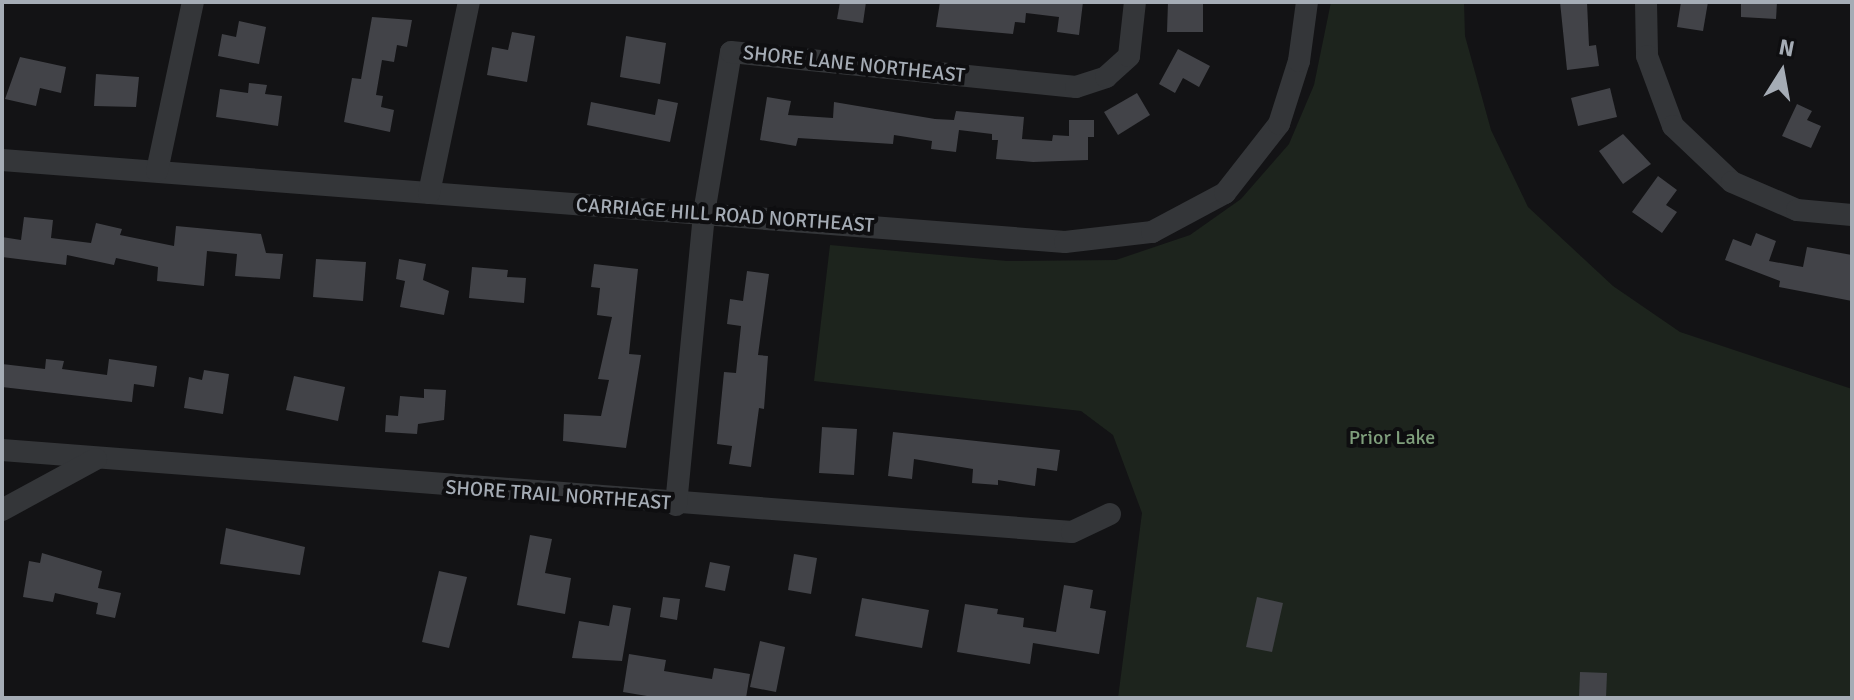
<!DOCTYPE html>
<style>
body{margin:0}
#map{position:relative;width:1854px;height:700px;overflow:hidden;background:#131315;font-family:Signika,sans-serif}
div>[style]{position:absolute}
.green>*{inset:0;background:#1d241d}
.building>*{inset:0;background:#424348}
.minor>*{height:22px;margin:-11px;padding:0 11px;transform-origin:11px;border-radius:11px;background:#343639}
span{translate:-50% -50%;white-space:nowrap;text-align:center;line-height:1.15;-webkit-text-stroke:8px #0e0e10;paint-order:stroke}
.street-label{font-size:20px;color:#a5acb5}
.park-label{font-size:20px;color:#7f9f7c}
.frame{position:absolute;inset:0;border:4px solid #a5acb5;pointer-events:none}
.north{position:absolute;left:1742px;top:32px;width:80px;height:80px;-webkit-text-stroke:6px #0e0e10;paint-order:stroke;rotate:11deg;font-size:22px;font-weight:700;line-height:32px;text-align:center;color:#a5acb5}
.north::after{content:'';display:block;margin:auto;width:28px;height:36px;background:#a5acb5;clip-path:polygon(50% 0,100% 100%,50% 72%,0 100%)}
</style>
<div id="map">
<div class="green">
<i style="clip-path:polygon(1331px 2px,1464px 2px,1465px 36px,1491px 130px,1528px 207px,1613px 286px,1680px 332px,1852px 389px,1852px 698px,1118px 698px,1142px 513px,1113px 435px,1081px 411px,814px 381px,830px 245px,1007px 261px,1116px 260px,1190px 235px,1241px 199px,1289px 144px,1314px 85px)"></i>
</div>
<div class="building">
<i style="clip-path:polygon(840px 2px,866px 2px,863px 23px,837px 19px)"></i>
<i style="clip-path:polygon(940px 2px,1083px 2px,1079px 35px,1057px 32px,1059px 17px,1026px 13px,1025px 23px,1015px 22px,1013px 34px,936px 27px)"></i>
<i style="clip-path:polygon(1168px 2px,1203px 2px,1203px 32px,1167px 32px)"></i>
<i style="clip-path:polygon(1560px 2px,1587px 2px,1589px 46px,1596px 45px,1599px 66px,1567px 70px)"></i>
<i style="clip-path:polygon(1681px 2px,1708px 2px,1703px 31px,1677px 27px)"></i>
<i style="clip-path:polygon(1741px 2px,1777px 2px,1776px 19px,1741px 17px)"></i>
<i style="clip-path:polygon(372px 17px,412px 20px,407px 47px,397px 45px,394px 62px,382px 60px,376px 95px,383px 96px,381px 107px,394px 110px,390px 132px,344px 122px,352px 78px,361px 79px)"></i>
<i style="clip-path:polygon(239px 21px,266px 27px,259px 64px,218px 56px,222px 34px,236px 37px)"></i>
<i style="clip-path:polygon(512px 32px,535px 36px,527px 82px,487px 75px,492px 47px,508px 50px)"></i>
<i style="clip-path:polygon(626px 36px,666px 43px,660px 84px,620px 77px)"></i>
<i style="clip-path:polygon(1178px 49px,1210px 66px,1199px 87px,1183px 78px,1175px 93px,1159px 84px)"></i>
<i style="clip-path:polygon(20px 57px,66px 67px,61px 93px,40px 88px,36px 106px,5px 99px)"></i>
<i style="clip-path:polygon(96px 74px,139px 77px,136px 107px,94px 106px)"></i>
<i style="clip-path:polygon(249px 83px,267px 85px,265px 94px,282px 96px,278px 126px,216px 117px,220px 89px,248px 93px)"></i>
<i style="clip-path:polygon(1610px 88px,1617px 117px,1578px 126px,1571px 98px)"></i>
<i style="clip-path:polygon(1137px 93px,1150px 115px,1118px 135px,1104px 112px)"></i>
<i style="clip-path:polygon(767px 97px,791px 101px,788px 115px,833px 118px,834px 102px,935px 119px,954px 120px,956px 111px,1024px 117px,1022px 139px,1052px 141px,1053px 135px,1069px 136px,1069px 120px,1094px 120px,1094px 137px,1088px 137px,1088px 160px,1033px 162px,996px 159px,998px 140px,992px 140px,992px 134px,959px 130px,956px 152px,931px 149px,932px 141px,894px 135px,893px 144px,798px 138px,796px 146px,760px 140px)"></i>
<i style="clip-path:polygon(658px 99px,678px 103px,670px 142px,587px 125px,591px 102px,655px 115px)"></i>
<i style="clip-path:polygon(1797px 104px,1812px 111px,1807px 120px,1821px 126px,1811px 148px,1782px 136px)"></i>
<i style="clip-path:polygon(1623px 134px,1651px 164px,1623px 184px,1599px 151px)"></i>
<i style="clip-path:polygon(1658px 176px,1677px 190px,1666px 205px,1677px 212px,1662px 233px,1632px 212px)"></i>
<i style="clip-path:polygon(24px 217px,53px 220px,51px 238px,91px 243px,96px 223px,122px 229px,120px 235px,174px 246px,176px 226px,261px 234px,266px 253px,283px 254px,280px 279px,235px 276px,237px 254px,207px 251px,204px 286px,157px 281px,158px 267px,116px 258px,114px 265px,67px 255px,66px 265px,2px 257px,2px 237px,21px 240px)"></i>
<i style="clip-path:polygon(1756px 233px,1776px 241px,1769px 261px,1803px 267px,1807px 247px,1852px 255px,1852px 301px,1779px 287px,1780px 281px,1725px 260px,1733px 239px,1751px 246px)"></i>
<i style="clip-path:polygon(316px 259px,366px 262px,363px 301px,313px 297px)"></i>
<i style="clip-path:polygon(399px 259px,426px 264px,423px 280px,449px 291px,444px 315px,400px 307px,405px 281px,396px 279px)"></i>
<i style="clip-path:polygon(594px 264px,638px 269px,629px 354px,641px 355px,626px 448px,563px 441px,564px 414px,601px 416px,609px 380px,598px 379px,612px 317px,597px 315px,600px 288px,591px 287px)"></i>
<i style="clip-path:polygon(472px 267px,508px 270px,507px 277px,526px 278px,524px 303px,469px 298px)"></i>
<i style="clip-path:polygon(747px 271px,769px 274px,758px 355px,768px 356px,764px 409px,759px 408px,751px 467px,729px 464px,732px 446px,717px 444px,724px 372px,736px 373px,741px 326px,727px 324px,730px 299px,743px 301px)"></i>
<i style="clip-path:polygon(46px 359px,64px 361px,62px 369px,107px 375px,109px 359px,157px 366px,154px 387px,134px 384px,132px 402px,2px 387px,2px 364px,45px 369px)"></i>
<i style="clip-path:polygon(204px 370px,229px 374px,223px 414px,184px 408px,189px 377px,202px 380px)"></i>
<i style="clip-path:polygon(294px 376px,345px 387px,338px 421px,286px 410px)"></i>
<i style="clip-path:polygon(424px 389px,446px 390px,444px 420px,418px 424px,417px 434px,385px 432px,386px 415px,398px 416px,400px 396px,424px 398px)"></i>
<i style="clip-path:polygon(822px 427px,857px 429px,854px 475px,819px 473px)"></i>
<i style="clip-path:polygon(893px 432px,1060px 450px,1057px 471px,1037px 468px,1035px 486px,998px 480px,998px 485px,972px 483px,973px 469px,914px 459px,912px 479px,888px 476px)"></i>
<i style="clip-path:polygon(226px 528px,305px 547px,300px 575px,220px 564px)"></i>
<i style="clip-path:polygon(530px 535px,552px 539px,545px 573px,571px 578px,565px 614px,517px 605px)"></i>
<i style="clip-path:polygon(42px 553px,102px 571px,98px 588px,121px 593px,115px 618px,96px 614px,98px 603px,55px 593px,53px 602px,23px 597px,29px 561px,40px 563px)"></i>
<i style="clip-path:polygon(794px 554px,817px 558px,811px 594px,788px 590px)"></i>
<i style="clip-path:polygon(710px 562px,730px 566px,725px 591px,705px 587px)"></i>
<i style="clip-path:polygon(439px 571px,467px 577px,449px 648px,422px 642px)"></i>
<i style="clip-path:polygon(1064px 585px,1093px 590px,1090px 608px,1106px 611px,1099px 654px,1033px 643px,1030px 664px,957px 652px,965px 604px,998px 609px,997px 614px,1024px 618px,1023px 627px,1056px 632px)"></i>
<i style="clip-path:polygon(663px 597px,680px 599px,677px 620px,660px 617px)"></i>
<i style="clip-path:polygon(1257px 597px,1283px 603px,1272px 652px,1246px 647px)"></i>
<i style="clip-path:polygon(862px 598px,929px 610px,922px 648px,855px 636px)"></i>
<i style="clip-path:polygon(613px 605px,631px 608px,622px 661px,572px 658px,579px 621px,609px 626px)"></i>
<i style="clip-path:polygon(760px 641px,785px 647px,776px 692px,750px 687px)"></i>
<i style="clip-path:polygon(629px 654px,666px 660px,664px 671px,712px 679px,714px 668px,750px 674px,746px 698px,659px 698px,623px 692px)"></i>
<i style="clip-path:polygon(1580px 672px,1607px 673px,1606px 698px,1579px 697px)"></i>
</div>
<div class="minor">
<i style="left:1646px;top:2px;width:54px;rotate:88.9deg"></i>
<i style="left:1647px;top:56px;width:75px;rotate:69.6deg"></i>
<i style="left:1673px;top:126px;width:81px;rotate:43.5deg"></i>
<i style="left:1732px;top:182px;width:71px;rotate:23.3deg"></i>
<i style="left:1797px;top:210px;width:55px;rotate:5.2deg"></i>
<i style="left:2px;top:160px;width:1066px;rotate:4.41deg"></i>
<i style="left:1065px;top:242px;width:88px;rotate:-6.6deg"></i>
<i style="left:1152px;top:232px;width:83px;rotate:-28.1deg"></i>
<i style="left:1225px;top:193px;width:88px;rotate:-52deg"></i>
<i style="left:1279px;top:124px;width:66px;rotate:-72.4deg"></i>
<i style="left:1299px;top:61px;width:60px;rotate:-82.3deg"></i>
<i style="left:157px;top:171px;width:173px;rotate:-78deg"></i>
<i style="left:429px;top:193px;width:195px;rotate:-78.2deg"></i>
<i style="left:2px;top:450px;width:1073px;rotate:4.38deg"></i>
<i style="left:1072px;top:532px;width:42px;rotate:-25.3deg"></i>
<i style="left:676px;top:505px;width:293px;rotate:-84.5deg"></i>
<i style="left:704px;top:213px;width:163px;rotate:-80.5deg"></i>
<i style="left:731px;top:52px;width:347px;rotate:5.8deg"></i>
<i style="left:1076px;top:87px;width:32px;rotate:-18deg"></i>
<i style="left:1106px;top:77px;width:31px;rotate:-42deg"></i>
<i style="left:1129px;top:56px;width:54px;rotate:-83.7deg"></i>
<i style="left:2px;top:510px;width:107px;rotate:-28.5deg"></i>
</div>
<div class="street-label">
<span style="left:854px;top:64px;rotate:6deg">SHORE LANE NORTHEAST</span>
<span style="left:725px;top:215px;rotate:4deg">CARRIAGE HILL ROAD NORTHEAST</span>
<span style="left:558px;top:495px;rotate:4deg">SHORE TRAIL NORTHEAST</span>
</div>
<div class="park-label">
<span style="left:1392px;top:437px">Prior Lake</span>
</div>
<div class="frame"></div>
<div class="north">N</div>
</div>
